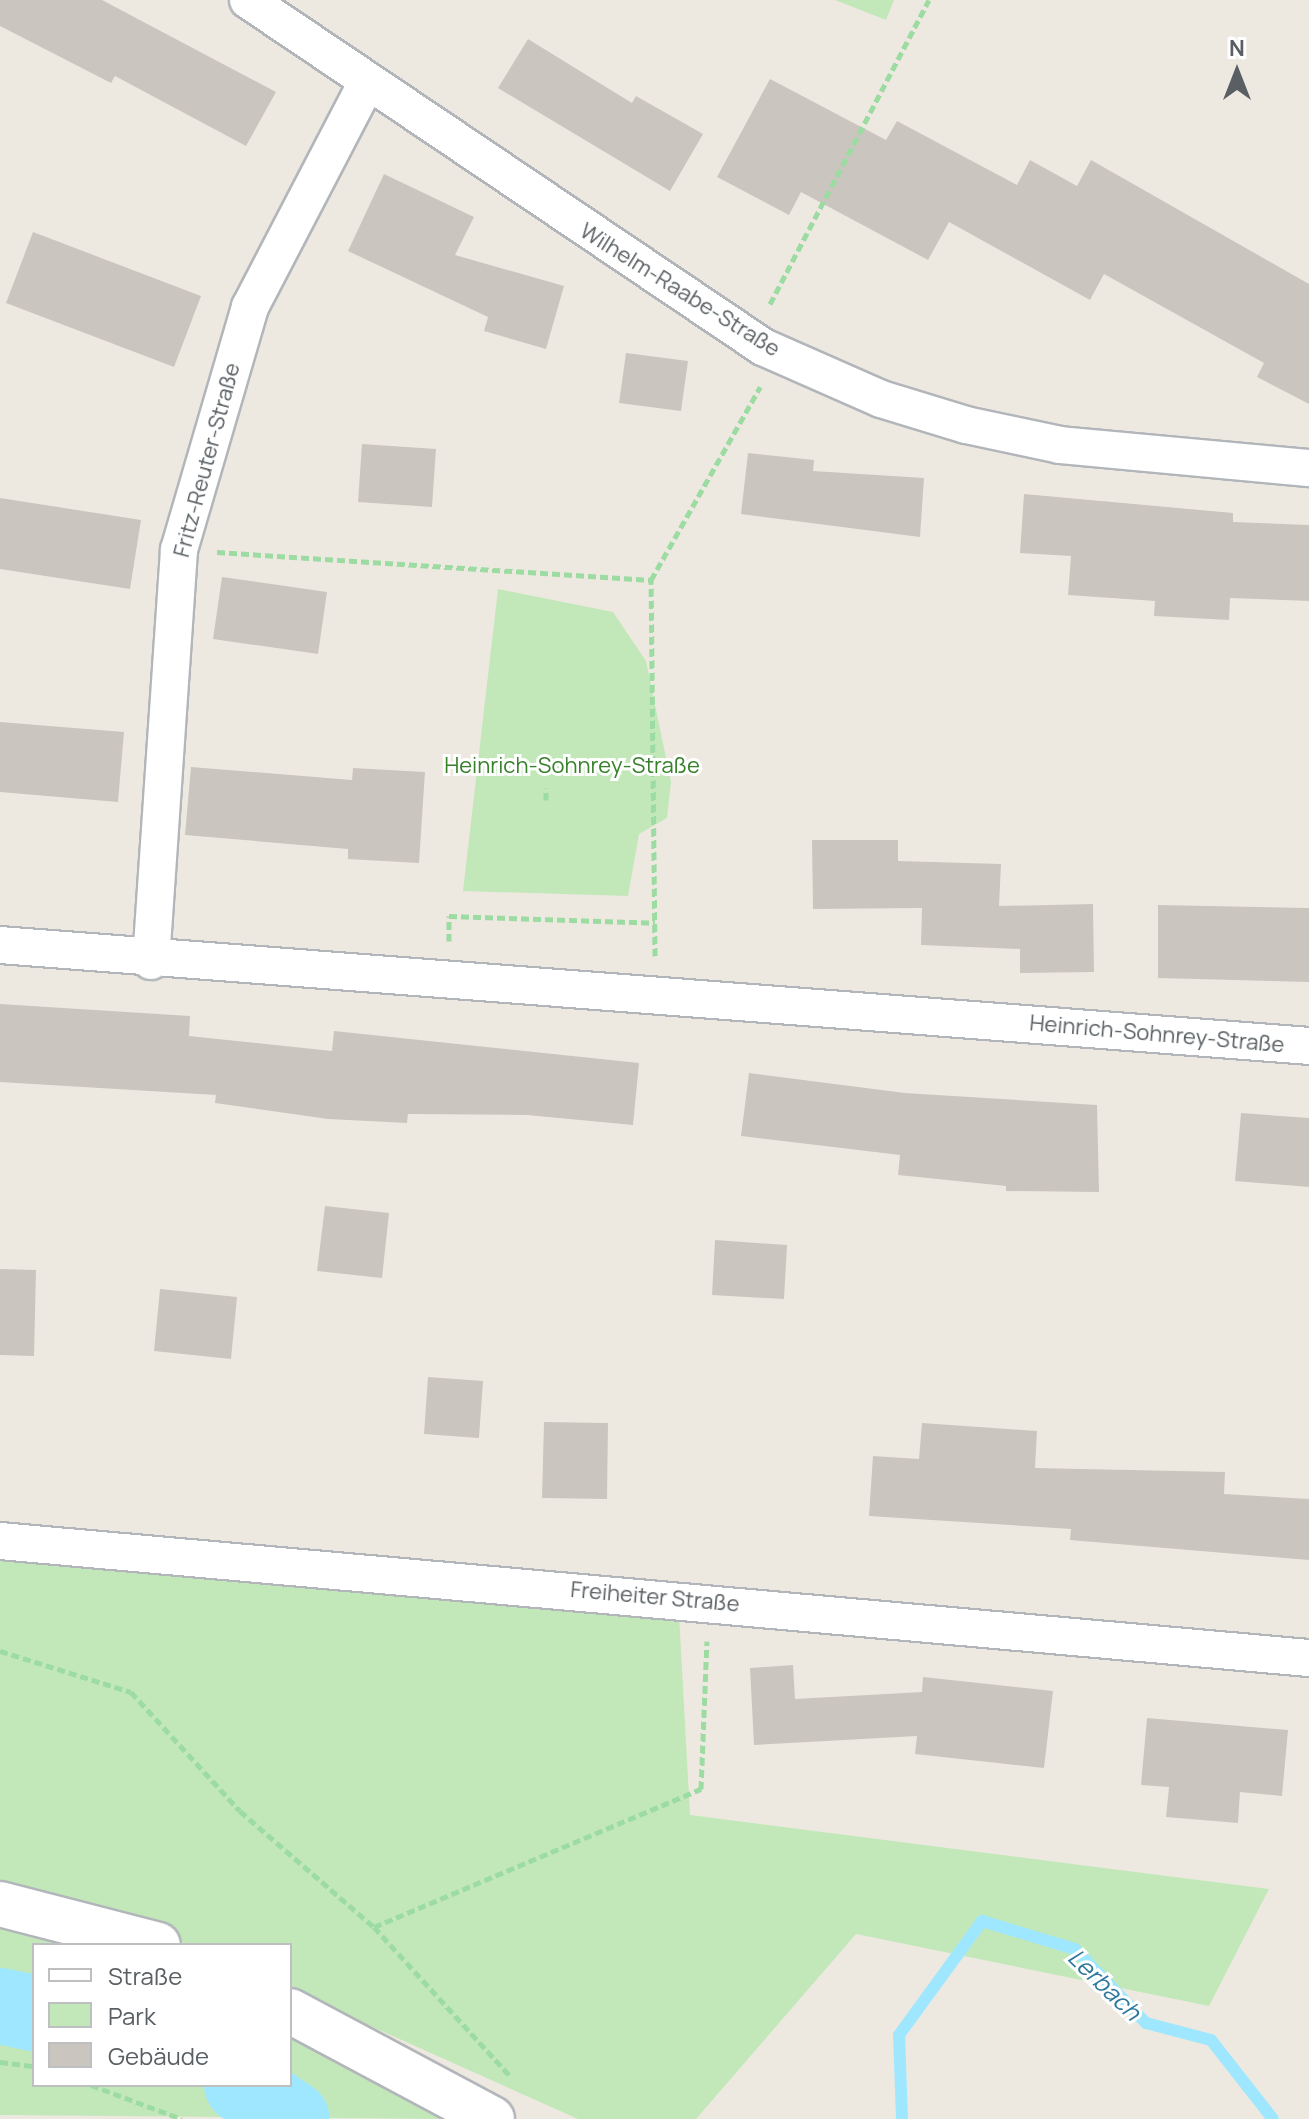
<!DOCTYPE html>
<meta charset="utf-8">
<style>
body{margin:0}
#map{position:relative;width:1309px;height:2119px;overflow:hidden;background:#eee9e0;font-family:Manrope,sans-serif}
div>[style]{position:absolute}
.green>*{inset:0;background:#c2e8ba}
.stream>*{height:12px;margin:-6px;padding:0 6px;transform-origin:6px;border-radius:6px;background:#9fe7ff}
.river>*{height:76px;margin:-38px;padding:0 38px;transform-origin:38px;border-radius:38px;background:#9fe7ff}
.building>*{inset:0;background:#cbc5c0}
.path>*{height:5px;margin-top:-2.5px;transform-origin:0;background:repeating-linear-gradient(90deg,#9cdba1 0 8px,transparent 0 12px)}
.roads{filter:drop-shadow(2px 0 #b2b6ba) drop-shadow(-2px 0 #b2b6ba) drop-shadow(0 2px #b2b6ba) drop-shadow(0 -2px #b2b6ba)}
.minor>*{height:36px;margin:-18px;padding:0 18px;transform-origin:18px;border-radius:18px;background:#fff}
.secondary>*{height:44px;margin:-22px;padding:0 22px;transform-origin:22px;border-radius:22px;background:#fff}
span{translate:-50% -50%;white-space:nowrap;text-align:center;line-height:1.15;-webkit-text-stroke:6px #fff;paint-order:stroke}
.street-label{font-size:22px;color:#595f63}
.park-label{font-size:22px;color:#37812b}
.water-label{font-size:24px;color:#2e789e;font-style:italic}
.legend{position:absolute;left:32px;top:1943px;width:260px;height:144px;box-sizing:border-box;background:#fff;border:2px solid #bdbfc1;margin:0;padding:10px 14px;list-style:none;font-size:24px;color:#595f63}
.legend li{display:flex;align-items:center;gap:16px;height:40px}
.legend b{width:40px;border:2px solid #bdbfc1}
.north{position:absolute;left:1197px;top:32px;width:80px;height:80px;-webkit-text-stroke:6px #fff;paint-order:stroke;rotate:0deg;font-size:22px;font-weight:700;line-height:32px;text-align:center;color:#595f63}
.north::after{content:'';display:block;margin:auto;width:28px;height:36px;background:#595f63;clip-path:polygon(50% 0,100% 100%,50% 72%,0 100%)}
</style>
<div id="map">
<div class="green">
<i style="clip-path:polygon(835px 0,894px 0,886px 20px)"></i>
<i style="clip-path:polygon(498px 589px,613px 612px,646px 661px,671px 782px,667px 818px,639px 834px,628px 896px,463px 891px)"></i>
<i style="clip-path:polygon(0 1553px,679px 1614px,690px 1815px,1269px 1889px,1209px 2006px,856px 1934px,696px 2119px,578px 2119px,290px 1990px,290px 1945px,188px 1945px,158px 1932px,0 1897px)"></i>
<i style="clip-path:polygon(0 1929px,63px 1945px,34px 1945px,34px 2085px,290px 2085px,290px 2038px,441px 2119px,0 2115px)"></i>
</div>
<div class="stream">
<i style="left:902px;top:2119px;width:84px;rotate:-92deg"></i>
<i style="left:899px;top:2035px;width:141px;rotate:-53.9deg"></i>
<i style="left:982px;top:1921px;width:97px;rotate:16.8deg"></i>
<i style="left:1075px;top:1949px;width:103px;rotate:46.2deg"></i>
<i style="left:1146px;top:2023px;width:67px;rotate:14.7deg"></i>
<i style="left:1211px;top:2040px;width:100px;rotate:51.9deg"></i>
</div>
<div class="river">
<i style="left:0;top:2006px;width:35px;rotate:12deg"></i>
<i style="left:242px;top:2085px;width:60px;rotate:34.2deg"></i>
</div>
<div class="building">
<i style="clip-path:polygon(0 0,102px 0,276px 92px,246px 146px,115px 76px,111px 83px,0 26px)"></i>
<i style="clip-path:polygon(528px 39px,632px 103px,636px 96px,703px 134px,670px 191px,498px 88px)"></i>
<i style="clip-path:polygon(770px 79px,886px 140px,897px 121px,1017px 185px,1030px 160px,1077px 186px,1091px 160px,1309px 284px,1309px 404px,1257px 377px,1264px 363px,1104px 274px,1090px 300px,949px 222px,928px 260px,801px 192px,789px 215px,717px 177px)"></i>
<i style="clip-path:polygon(384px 174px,474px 217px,455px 255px,564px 286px,546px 349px,484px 331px,488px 317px,348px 251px)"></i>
<i style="clip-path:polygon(33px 232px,201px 296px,174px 367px,6px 303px)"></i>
<i style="clip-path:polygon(626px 353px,688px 361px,681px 411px,619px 403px)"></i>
<i style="clip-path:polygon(362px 444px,436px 449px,432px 507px,358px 502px)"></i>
<i style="clip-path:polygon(748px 453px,814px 460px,813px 471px,924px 478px,920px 537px,741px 514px)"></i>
<i style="clip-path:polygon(1024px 494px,1233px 513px,1233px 522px,1309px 525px,1309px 601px,1230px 598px,1229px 620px,1154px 616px,1155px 601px,1068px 595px,1071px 556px,1020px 553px)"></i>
<i style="clip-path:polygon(0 498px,141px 520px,130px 589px,0 569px)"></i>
<i style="clip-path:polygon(222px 577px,327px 592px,318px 654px,213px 639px)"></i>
<i style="clip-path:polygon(0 722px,124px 732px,118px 802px,0 792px)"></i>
<i style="clip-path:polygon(191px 767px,352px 780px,353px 768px,425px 772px,419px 863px,348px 859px,348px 849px,185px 835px)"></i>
<i style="clip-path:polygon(812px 840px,898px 840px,898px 861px,1001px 864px,999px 906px,1093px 904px,1094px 972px,1020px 973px,1020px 949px,921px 945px,922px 908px,813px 909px)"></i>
<i style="clip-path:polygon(1158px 905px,1309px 908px,1309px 982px,1158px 978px)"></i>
<i style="clip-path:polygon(0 1004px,190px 1016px,189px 1036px,332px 1051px,334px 1031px,639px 1063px,633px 1125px,527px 1115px,408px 1114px,407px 1123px,328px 1119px,215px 1103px,216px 1095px,0 1082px)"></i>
<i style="clip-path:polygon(749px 1073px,905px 1093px,1097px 1105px,1099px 1192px,1006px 1191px,1006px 1186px,898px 1175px,900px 1155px,741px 1136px)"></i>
<i style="clip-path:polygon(1241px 1113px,1309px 1118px,1309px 1187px,1235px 1181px)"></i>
<i style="clip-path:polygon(325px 1206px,389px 1213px,382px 1278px,317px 1271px)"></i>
<i style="clip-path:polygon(715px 1240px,787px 1245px,784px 1299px,712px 1295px)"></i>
<i style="clip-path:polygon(0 1269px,36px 1270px,34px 1356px,0 1355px)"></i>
<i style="clip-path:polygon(160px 1289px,237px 1297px,231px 1359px,154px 1351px)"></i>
<i style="clip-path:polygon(428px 1377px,483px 1381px,479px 1438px,424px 1434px)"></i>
<i style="clip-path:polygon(544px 1422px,608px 1423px,607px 1499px,542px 1498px)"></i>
<i style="clip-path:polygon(922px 1423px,1037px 1431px,1035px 1468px,1225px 1472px,1224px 1494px,1309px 1499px,1309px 1560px,1070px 1540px,1071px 1529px,869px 1516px,873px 1456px,919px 1459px)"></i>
<i style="clip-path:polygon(793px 1665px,795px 1699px,922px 1692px,923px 1677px,1053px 1691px,1044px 1768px,915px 1754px,917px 1736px,754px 1745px,750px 1668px)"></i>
<i style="clip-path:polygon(1147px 1718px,1288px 1730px,1282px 1796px,1240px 1792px,1238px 1823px,1166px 1817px,1169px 1787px,1141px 1785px)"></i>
</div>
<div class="path">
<i style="left:770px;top:304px;width:343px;rotate:-62.4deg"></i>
<i style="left:217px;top:552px;width:435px;rotate:3.7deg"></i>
<i style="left:546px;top:800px;width:12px;rotate:-90deg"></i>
<i style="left:449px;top:941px;width:25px;rotate:-90deg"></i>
<i style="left:449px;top:916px;width:206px;rotate:1.9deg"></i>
<i style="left:655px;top:956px;width:376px;rotate:-90.6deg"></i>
<i style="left:651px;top:580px;width:222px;rotate:-60.5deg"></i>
<i style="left:0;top:1651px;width:137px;rotate:17.4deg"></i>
<i style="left:131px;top:1692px;width:161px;rotate:47.5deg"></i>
<i style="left:240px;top:1811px;width:177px;rotate:40.9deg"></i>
<i style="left:374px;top:1927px;width:203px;rotate:47.6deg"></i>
<i style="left:374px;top:1927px;width:355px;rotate:-22.9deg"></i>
<i style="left:701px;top:1789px;width:148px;rotate:-87.7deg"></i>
<i style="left:0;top:2062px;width:34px;rotate:7deg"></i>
<i style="left:91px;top:2085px;width:97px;rotate:20.5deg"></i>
</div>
<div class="roads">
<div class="minor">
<i style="left:248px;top:0;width:621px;rotate:33.97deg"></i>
<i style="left:763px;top:347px;width:129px;rotate:23.8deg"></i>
<i style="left:881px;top:399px;width:89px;rotate:17deg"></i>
<i style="left:966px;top:425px;width:96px;rotate:12deg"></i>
<i style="left:1060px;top:445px;width:250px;rotate:5.3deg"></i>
<i style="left:0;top:945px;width:1313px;rotate:4.41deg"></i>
<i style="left:151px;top:961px;width:412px;rotate:-86.1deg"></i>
<i style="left:179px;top:550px;width:253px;rotate:-73.7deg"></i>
<i style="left:250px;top:307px;width:251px;rotate:-62.5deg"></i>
<i style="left:0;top:1541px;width:1314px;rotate:5.11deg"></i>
</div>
<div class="secondary">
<i style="left:0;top:1904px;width:163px;rotate:14.5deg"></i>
<i style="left:290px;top:2011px;width:229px;rotate:28.1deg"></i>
</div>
</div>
<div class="street-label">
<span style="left:680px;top:290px;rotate:32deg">Wilhelm-Raabe-Straße</span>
<span style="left:207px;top:460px;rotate:-75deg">Fritz-Reuter-Straße</span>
<span style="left:1157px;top:1034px;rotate:5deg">Heinrich-Sohnrey-Straße</span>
<span style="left:655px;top:1597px;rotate:5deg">Freiheiter Straße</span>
</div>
<div class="park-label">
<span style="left:572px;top:766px">Heinrich-Sohnrey-Straße</span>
</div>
<div class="water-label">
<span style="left:1105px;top:1984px;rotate:44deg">Lerbach</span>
</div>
<ul class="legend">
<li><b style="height:10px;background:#fff"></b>Straße</li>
<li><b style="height:22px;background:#c2e8ba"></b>Park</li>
<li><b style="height:22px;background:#cbc5c0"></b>Gebäude</li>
</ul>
<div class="north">N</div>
</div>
